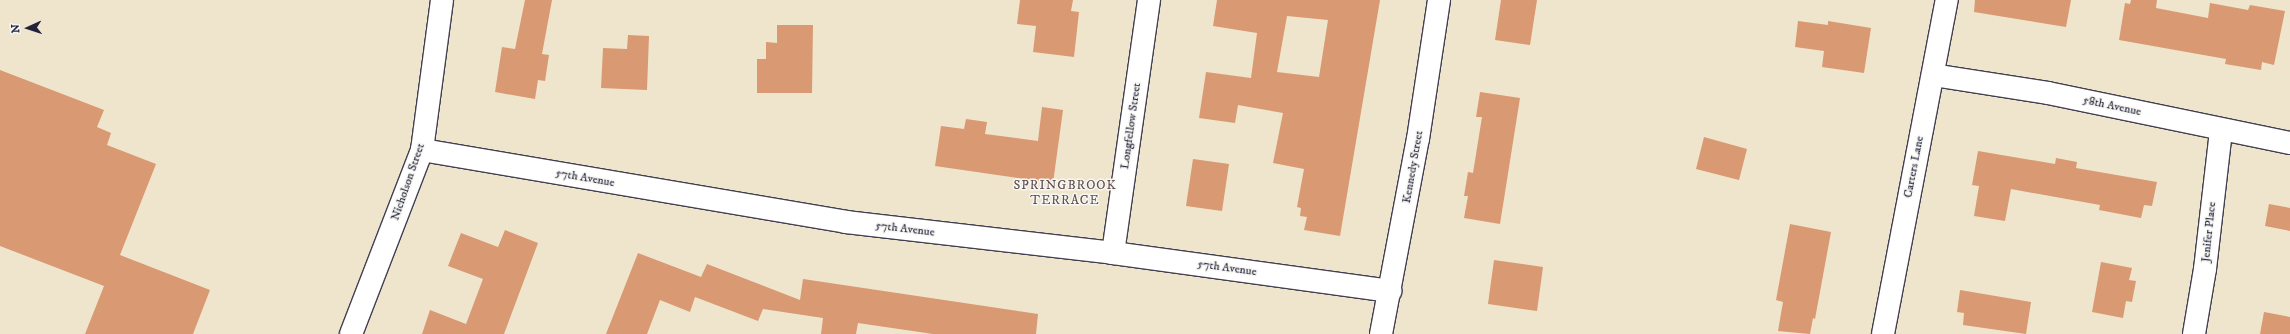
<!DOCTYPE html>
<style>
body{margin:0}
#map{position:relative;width:2290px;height:334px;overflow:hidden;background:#efe5cc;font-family:"IM FELL DW Pica",serif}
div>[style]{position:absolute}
.building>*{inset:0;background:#d99972}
.roads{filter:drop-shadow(1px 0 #413f51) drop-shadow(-1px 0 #413f51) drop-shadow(0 1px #413f51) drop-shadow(0 -1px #413f51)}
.minor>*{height:22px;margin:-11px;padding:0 11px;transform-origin:11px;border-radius:11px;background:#fff}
span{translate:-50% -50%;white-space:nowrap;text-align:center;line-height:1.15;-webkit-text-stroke:3px #f6f6f2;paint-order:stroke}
.street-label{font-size:12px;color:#22223b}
.neighbourhood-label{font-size:13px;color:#624c4e;letter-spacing:1px}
.north{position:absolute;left:8px;top:8px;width:40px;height:40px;-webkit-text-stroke:3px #f6f6f2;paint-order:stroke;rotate:267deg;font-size:11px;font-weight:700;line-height:16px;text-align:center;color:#22223b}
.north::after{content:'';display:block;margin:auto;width:14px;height:18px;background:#22223b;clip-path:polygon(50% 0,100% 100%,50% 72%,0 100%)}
</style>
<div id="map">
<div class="building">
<i style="clip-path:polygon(525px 0,552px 0,542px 54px,549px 55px,545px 81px,538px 80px,535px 99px,495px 92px,502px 47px,515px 49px)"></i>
<i style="clip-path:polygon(1020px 0,1073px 0,1071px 11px,1079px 12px,1074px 57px,1033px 52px,1036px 26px,1017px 24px)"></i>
<i style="clip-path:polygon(evenodd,1217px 0,1380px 0,1340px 236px,1304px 230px,1307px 217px,1300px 216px,1301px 208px,1297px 207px,1304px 169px,1273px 163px,1283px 113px,1238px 105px,1235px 123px,1199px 118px,1206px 72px,1251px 78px,1257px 33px,1213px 26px,1217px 0,1287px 16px,1328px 20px,1319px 77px,1277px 72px,1287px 16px)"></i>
<i style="clip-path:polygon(1501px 0,1537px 0,1530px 45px,1495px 40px)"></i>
<i style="clip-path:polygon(1975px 0,2071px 0,2066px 27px,1974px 12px)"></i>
<i style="clip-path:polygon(2131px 0,2157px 0,2156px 8px,2208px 18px,2210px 3px,2248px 10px,2250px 5px,2285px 11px,2274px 65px,2262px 62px,2261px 70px,2225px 64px,2226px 59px,2119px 40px,2125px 3px,2130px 4px)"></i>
<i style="clip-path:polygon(1798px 21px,1828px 25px,1828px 21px,1871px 28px,1864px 73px,1822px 67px,1824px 51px,1795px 47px)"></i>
<i style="clip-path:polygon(777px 25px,813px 25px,812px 93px,757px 93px,757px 59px,766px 59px,766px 42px,777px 43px)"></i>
<i style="clip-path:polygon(628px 35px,649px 36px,647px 90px,601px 88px,603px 48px,627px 49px)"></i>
<i style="clip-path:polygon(0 70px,104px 110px,97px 127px,111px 133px,107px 145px,156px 164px,120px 255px,210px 290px,193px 334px,85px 334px,104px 286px,0 246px)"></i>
<i style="clip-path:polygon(1480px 92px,1520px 98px,1500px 224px,1464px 218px,1468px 196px,1464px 196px,1468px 172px,1473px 173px,1482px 117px,1476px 117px)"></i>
<i style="clip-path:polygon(1042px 107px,1063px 110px,1053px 183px,935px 166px,941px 126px,964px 129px,966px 119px,987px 122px,985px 134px,1038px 141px)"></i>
<i style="clip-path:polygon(1704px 137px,1747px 149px,1739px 180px,1696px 169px)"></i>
<i style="clip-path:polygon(1978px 151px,2055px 164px,2056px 158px,2077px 162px,2076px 168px,2157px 182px,2152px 206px,2144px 205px,2141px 218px,2099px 210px,2100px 205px,2011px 189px,2005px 221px,1974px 216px,1979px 186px,1972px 185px)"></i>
<i style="clip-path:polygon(1193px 159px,1229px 164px,1222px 211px,1186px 206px)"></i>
<i style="clip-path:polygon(2269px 204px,2290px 208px,2290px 231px,2265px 226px)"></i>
<i style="clip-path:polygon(1790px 224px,1831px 232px,1815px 319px,1813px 318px,1810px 334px,1778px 331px,1783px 302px,1776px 300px)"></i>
<i style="clip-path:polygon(505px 230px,538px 243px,504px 334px,422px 334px,430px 310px,466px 324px,483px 279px,448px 266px,461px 233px,498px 247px)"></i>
<i style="clip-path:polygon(638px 253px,701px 277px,707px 264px,800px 300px,803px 279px,1038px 314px,1036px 334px,933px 334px,858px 323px,856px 334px,821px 334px,823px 318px,763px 309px,758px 321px,695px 297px,690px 312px,660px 300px,647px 334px,606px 334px)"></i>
<i style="clip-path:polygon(1494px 260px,1543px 267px,1537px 311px,1488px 304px)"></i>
<i style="clip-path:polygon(2101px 262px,2132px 268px,2129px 280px,2136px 281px,2132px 302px,2126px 301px,2123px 318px,2092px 312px)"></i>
<i style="clip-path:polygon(1960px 290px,2031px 302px,2026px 334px,1963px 325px,1964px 313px,1957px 312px)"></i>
<i style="clip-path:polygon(2264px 312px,2290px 317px,2290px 334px,2260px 334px)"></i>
</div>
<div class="roads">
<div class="minor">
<i style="left:1933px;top:75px;width:116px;rotate:8.9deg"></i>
<i style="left:2048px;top:93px;width:247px;rotate:11.7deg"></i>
<i style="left:422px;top:150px;width:430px;rotate:9.6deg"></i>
<i style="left:846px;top:222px;width:269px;rotate:6.6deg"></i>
<i style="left:1113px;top:253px;width:280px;rotate:7.8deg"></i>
<i style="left:1113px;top:253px;width:256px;rotate:-81.9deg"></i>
<i style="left:351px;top:334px;width:197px;rotate:-68.9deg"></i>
<i style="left:422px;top:150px;width:151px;rotate:-82.4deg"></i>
<i style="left:1381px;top:334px;width:198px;rotate:-79.3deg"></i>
<i style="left:1418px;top:139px;width:141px;rotate:-81.4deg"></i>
<i style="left:1883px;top:334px;width:340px;rotate:-79.2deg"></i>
<i style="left:2194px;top:334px;width:66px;rotate:-80.4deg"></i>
<i style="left:2205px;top:269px;width:140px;rotate:-83.4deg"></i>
</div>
</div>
<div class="street-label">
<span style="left:2112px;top:106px;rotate:12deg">58th Avenue</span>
<span style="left:1131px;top:126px;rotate:-82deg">Longfellow Street</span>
<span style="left:1413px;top:167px;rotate:-80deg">Kennedy Street</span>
<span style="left:1914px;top:167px;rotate:-79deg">Carters Lane</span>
<span style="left:585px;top:178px;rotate:10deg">57th Avenue</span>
<span style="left:408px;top:182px;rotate:-71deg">Nicholson Street</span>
<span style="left:905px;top:229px;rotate:7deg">57th Avenue</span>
<span style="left:2209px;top:232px;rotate:-84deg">Jenifer Place</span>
<span style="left:1227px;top:268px;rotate:8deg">57th Avenue</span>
</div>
<div class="neighbourhood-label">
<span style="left:1065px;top:193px">SPRINGBROOK<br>TERRACE</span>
</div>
<div class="north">N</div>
</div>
